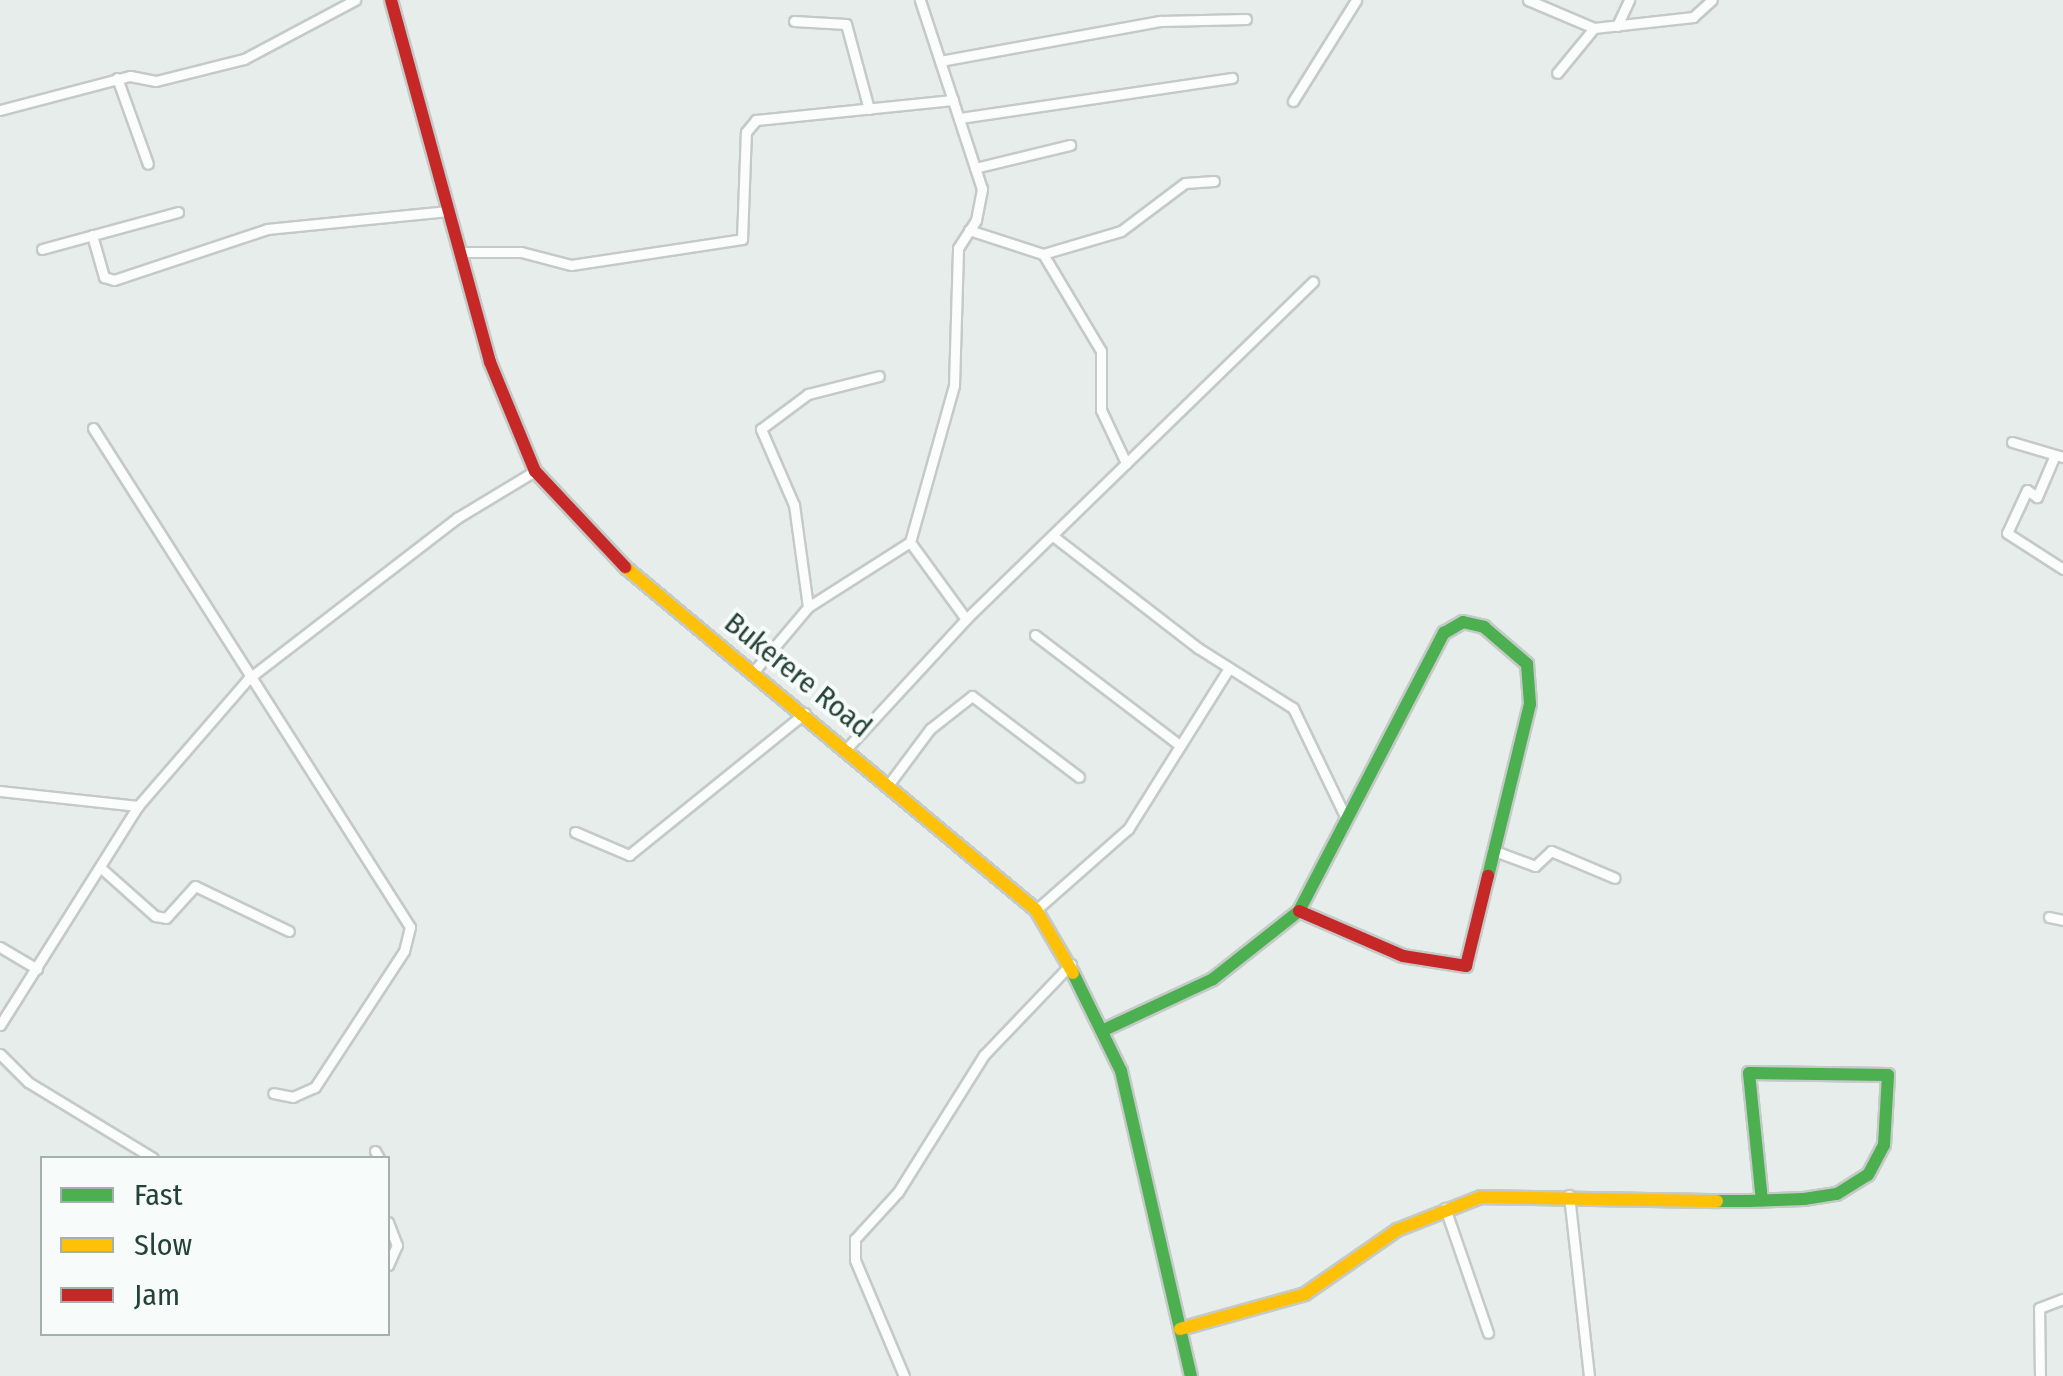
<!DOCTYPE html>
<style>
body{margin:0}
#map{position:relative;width:2063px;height:1376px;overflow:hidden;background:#e7edea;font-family:"Fira Sans Condensed",sans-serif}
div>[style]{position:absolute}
.roads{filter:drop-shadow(2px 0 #c4cac7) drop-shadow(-2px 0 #c4cac7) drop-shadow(0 2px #c4cac7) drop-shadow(0 -2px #c4cac7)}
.street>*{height:9px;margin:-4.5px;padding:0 4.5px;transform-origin:4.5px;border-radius:4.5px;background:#fbfcfc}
.fast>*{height:12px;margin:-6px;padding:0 6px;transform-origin:6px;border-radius:6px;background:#4caf50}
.slow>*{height:12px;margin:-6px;padding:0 6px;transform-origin:6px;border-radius:6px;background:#ffc107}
.jam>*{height:12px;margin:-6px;padding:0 6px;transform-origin:6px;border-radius:6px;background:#c62828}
span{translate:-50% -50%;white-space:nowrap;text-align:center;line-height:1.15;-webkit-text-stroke:8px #f7fbf9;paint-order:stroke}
.street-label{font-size:30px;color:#234239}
.legend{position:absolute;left:40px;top:1156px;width:350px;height:180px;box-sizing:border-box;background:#f7fbf9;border:2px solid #a2b1ac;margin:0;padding:12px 18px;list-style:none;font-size:30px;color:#234239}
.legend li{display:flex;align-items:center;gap:20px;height:50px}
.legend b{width:50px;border:2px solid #a2b1ac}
</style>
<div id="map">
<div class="roads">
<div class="street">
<i style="left:1528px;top:0;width:72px;rotate:23deg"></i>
<i style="left:1594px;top:28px;width:58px;rotate:129.4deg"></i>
<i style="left:794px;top:21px;width:52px;rotate:3.3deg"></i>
<i style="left:846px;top:24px;width:88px;rotate:74.9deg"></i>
<i style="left:1617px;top:26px;width:29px;rotate:-65deg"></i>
<i style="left:1594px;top:28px;width:100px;rotate:-6.3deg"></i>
<i style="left:1693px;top:17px;width:25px;rotate:-42deg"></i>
<i style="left:940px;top:61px;width:225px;rotate:-10.3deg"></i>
<i style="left:1161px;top:21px;width:85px;rotate:-1.3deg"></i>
<i style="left:117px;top:78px;width:91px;rotate:70.2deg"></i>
<i style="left:1293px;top:101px;width:119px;rotate:-58deg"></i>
<i style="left:0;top:110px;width:134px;rotate:-14.7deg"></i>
<i style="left:130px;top:76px;width:26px;rotate:11deg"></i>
<i style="left:156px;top:81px;width:91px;rotate:-14deg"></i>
<i style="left:244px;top:59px;width:126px;rotate:-28deg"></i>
<i style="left:960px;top:118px;width:275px;rotate:-8.4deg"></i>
<i style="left:975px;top:168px;width:98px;rotate:-13.6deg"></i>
<i style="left:969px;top:230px;width:78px;rotate:18deg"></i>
<i style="left:1043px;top:254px;width:81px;rotate:-16.4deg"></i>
<i style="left:1121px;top:231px;width:80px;rotate:-36.9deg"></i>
<i style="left:1185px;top:183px;width:29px;rotate:-4deg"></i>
<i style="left:92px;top:235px;width:44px;rotate:74.1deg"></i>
<i style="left:104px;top:277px;width:10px;rotate:17deg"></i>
<i style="left:114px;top:280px;width:161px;rotate:-18.4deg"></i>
<i style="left:267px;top:229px;width:182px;rotate:-5.7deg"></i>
<i style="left:42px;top:249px;width:141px;rotate:-15.2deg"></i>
<i style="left:460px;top:252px;width:61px"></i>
<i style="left:521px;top:252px;width:52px;rotate:14.6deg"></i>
<i style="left:571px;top:265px;width:173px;rotate:-8.6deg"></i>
<i style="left:742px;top:239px;width:107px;rotate:-87.9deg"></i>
<i style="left:746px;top:132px;width:16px;rotate:-50deg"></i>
<i style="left:756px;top:120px;width:198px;rotate:-5.8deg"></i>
<i style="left:1043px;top:254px;width:113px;rotate:59.1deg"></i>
<i style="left:1101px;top:351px;width:59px;rotate:90deg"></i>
<i style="left:1101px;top:410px;width:59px;rotate:64.7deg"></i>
<i style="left:93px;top:428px;width:591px;rotate:57.57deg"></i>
<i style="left:410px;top:927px;width:25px;rotate:104deg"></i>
<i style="left:404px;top:951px;width:163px;rotate:123.2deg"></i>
<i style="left:315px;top:1087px;width:24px;rotate:156deg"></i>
<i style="left:293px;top:1097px;width:20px;rotate:-169deg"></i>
<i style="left:2012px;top:442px;width:53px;rotate:16.4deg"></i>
<i style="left:2055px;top:455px;width:46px;rotate:113.2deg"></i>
<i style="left:2037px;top:497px;width:12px;rotate:-145deg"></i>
<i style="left:2027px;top:490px;width:47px;rotate:114.9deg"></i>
<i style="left:2007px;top:533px;width:67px;rotate:32.7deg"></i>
<i style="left:1053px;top:536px;width:183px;rotate:37.7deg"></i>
<i style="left:1198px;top:648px;width:112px;rotate:32.3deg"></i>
<i style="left:1293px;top:708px;width:120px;rotate:64.3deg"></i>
<i style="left:910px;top:542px;width:95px;rotate:54deg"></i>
<i style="left:808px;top:607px;width:103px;rotate:-97.8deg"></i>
<i style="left:794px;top:505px;width:83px;rotate:-113.5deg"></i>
<i style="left:761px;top:429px;width:59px;rotate:-36.7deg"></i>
<i style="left:808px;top:394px;width:73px;rotate:-14.2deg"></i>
<i style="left:1035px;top:635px;width:178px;rotate:37.3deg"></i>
<i style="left:755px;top:670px;width:82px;rotate:-49.9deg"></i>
<i style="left:808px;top:607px;width:121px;rotate:-32.5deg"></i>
<i style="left:910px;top:542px;width:163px;rotate:-74.3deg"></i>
<i style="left:954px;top:385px;width:137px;rotate:-88.3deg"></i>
<i style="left:958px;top:248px;width:33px;rotate:-57deg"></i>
<i style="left:976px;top:220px;width:32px;rotate:-79deg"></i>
<i style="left:982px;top:189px;width:199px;rotate:-108.2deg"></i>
<i style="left:848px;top:747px;width:174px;rotate:-47.3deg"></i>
<i style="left:966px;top:619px;width:484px;rotate:-44.2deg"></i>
<i style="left:889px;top:784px;width:69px;rotate:-53.3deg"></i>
<i style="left:930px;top:729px;width:53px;rotate:-38.2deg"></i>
<i style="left:972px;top:696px;width:134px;rotate:37.1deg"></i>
<i style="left:0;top:791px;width:139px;rotate:6.2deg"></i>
<i style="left:575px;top:832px;width:59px;rotate:23.1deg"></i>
<i style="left:629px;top:855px;width:226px;rotate:-38.9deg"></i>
<i style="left:1492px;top:850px;width:46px;rotate:20.4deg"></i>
<i style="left:1535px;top:866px;width:22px;rotate:-43deg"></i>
<i style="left:1551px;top:851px;width:69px;rotate:22.9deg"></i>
<i style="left:101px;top:868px;width:72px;rotate:41.6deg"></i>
<i style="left:155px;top:916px;width:11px;rotate:10deg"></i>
<i style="left:166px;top:918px;width:43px;rotate:-47.8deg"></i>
<i style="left:195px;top:886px;width:104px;rotate:25.6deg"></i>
<i style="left:1036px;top:910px;width:123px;rotate:-41.4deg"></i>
<i style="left:1128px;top:829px;width:190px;rotate:-57.9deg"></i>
<i style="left:2049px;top:917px;width:14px;rotate:12deg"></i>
<i style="left:0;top:947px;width:43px;rotate:30.7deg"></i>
<i style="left:0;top:1025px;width:259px;rotate:-57.8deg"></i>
<i style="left:138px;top:806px;width:168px;rotate:-49.1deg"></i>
<i style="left:248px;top:679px;width:264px;rotate:-37.6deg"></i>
<i style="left:457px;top:518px;width:91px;rotate:-31.1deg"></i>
<i style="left:0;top:1054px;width:40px;rotate:45deg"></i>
<i style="left:28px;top:1082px;width:146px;rotate:31.3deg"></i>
<i style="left:375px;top:1151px;width:8px;rotate:60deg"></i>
<i style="left:1569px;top:1195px;width:182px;rotate:83.7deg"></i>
<i style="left:1445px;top:1208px;width:132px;rotate:71deg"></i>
<i style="left:388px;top:1222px;width:25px;rotate:69deg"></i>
<i style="left:397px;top:1245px;width:22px;rotate:114deg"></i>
<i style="left:904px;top:1376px;width:126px;rotate:-112.9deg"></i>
<i style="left:855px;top:1260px;width:21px;rotate:-90deg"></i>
<i style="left:855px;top:1239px;width:64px;rotate:-47.5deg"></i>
<i style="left:898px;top:1192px;width:162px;rotate:-57.9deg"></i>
<i style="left:984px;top:1055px;width:126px;rotate:-46.3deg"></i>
<i style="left:2040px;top:1376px;width:68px;rotate:-90.8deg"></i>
<i style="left:2039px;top:1308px;width:26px;rotate:-21deg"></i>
</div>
<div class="fast">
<i style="left:1073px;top:973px;width:109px;rotate:63.9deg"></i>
<i style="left:1121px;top:1071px;width:313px;rotate:77.1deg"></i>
<i style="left:1106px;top:1029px;width:118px;rotate:-25deg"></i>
<i style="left:1213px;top:979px;width:110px;rotate:-38.3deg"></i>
<i style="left:1299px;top:911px;width:314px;rotate:-62.5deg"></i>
<i style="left:1444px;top:633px;width:22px;rotate:-30deg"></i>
<i style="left:1463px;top:622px;width:22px;rotate:13deg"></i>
<i style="left:1484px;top:627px;width:57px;rotate:40.7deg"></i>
<i style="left:1527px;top:664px;width:40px;rotate:85.7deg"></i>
<i style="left:1530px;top:704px;width:177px;rotate:103.7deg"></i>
<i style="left:1717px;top:1201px;width:32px"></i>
<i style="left:1749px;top:1201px;width:55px;rotate:-2.1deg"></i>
<i style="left:1804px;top:1199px;width:33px;rotate:-9deg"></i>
<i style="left:1837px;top:1194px;width:36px;rotate:-32deg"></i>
<i style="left:1868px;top:1175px;width:34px;rotate:-62deg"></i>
<i style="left:1884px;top:1145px;width:70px;rotate:-86.7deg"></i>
<i style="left:1888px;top:1075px;width:139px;rotate:-179.2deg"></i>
<i style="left:1749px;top:1073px;width:128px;rotate:84.2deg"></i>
</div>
<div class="slow">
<i style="left:625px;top:567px;width:535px;rotate:39.85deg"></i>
<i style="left:1036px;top:910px;width:73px;rotate:59.6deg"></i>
<i style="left:1180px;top:1329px;width:130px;rotate:-15.6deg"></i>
<i style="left:1305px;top:1294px;width:112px;rotate:-34.8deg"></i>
<i style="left:1397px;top:1230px;width:90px;rotate:-21.4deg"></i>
<i style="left:1481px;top:1197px;width:236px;rotate:1deg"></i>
</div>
<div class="jam">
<i style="left:391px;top:0;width:375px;rotate:74.7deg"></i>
<i style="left:490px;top:362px;width:118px;rotate:67.6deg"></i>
<i style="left:535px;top:471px;width:132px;rotate:46.8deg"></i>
<i style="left:1299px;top:911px;width:113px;rotate:23.4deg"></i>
<i style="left:1403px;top:956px;width:64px;rotate:9deg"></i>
<i style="left:1466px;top:966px;width:93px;rotate:-76.3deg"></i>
</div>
</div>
<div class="street-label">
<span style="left:798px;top:675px;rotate:39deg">Bukerere Road</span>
</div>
<ul class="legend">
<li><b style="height:12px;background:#4caf50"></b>Fast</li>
<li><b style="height:12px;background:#ffc107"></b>Slow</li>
<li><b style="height:12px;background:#c62828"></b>Jam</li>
</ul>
</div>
